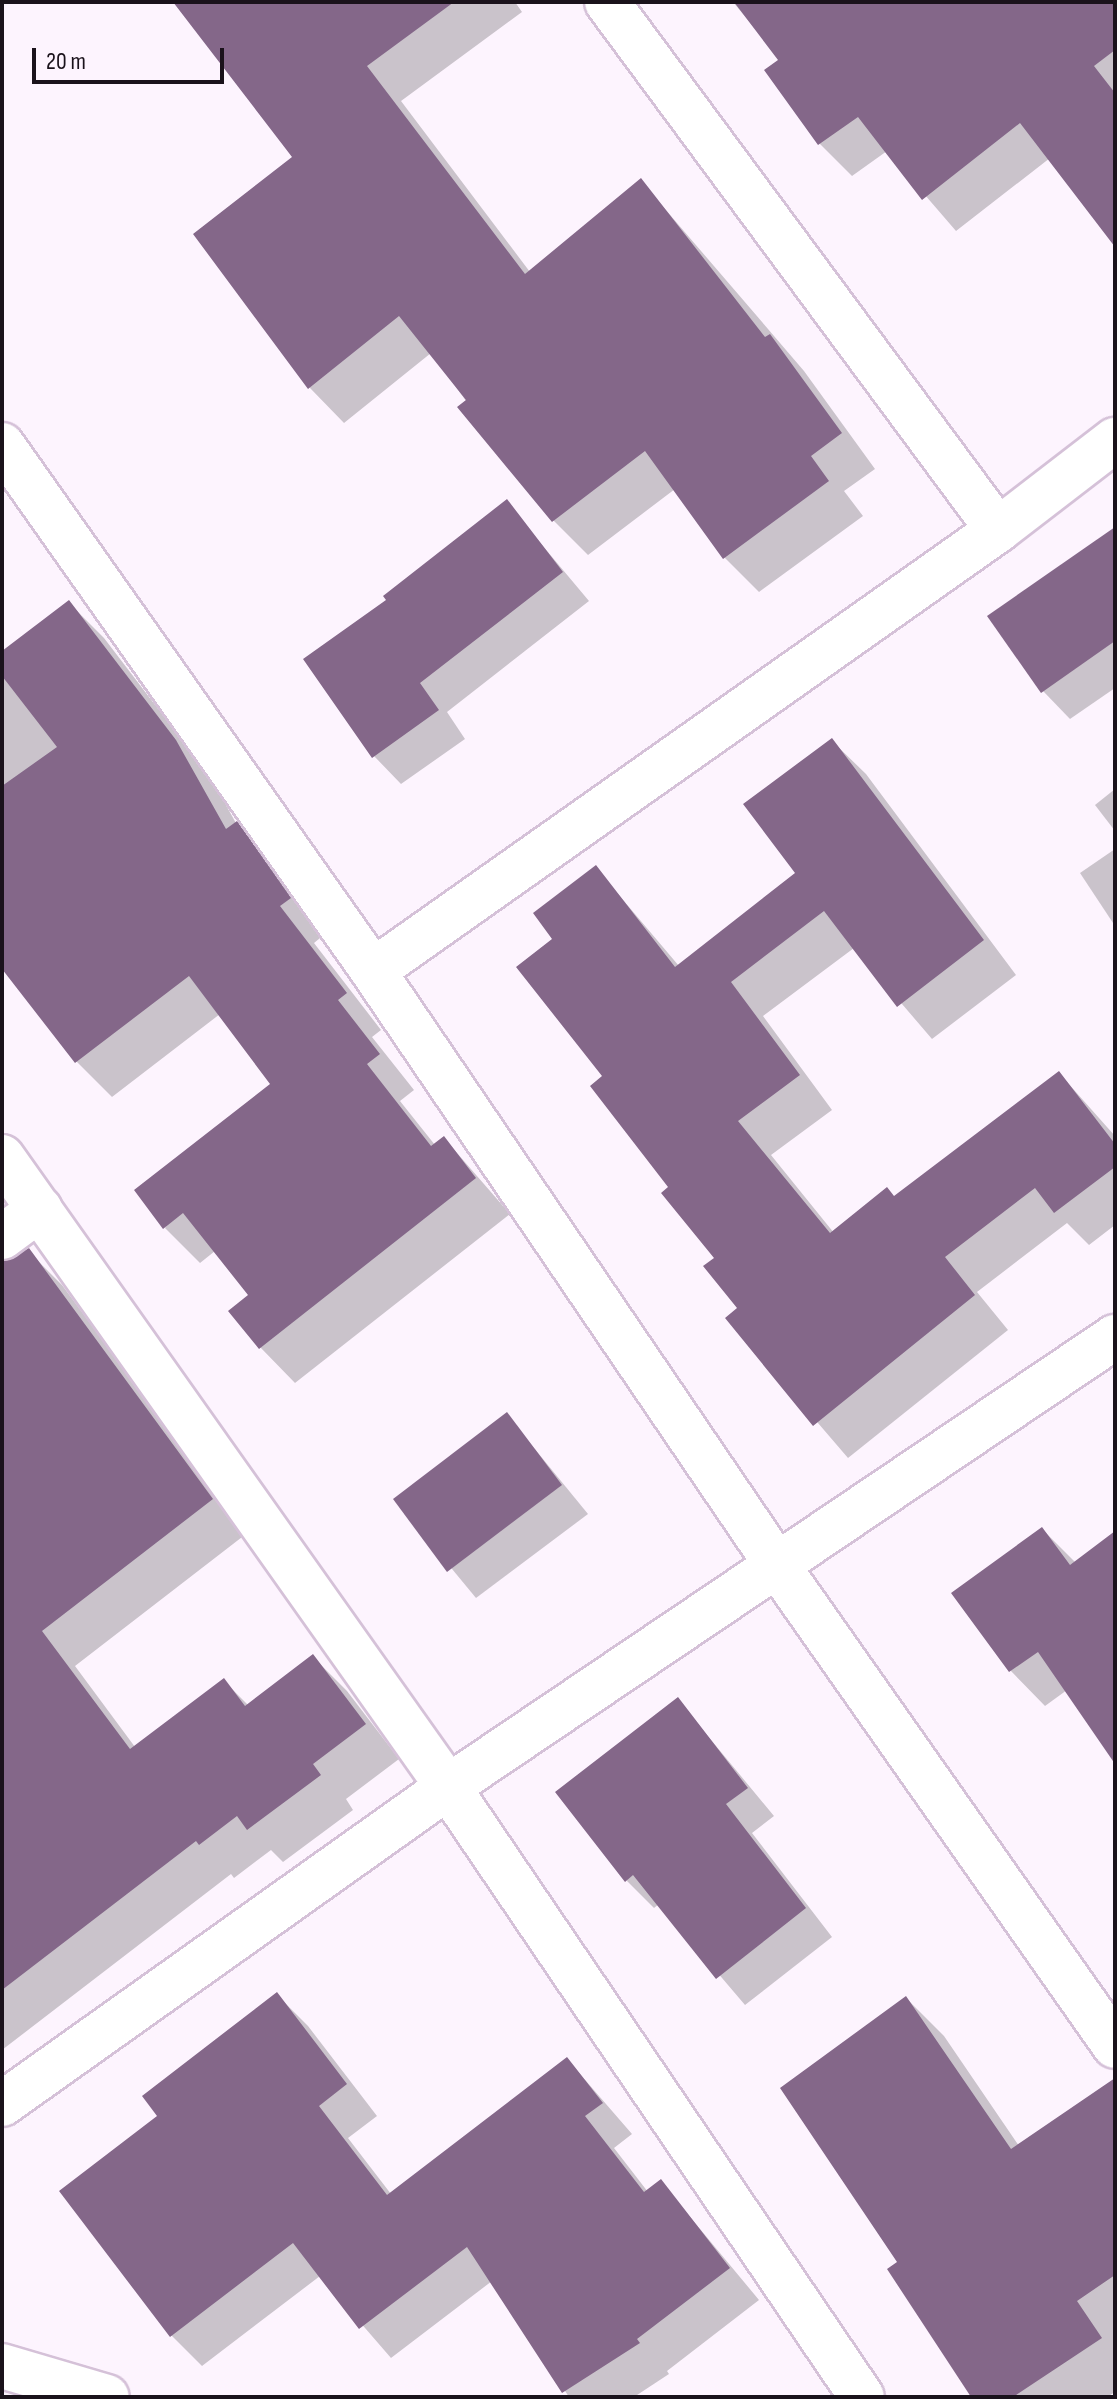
<!DOCTYPE html>
<style>
body{margin:0}
#map{position:relative;width:1117px;height:2399px;overflow:hidden;background:#fdf4fe;font-family:"Sofia Sans Condensed",sans-serif}
div>[style]{position:absolute}
.shadow>*{inset:0;background:#0003}
.building>*{inset:0;background:#846789}
.roads{filter:drop-shadow(2px 0 #d5c1d8) drop-shadow(-2px 0 #d5c1d8) drop-shadow(0 2px #d5c1d8) drop-shadow(0 -2px #d5c1d8)}
.street>*{height:44px;margin:-22px;padding:0 22px;transform-origin:22px;border-radius:22px;background:#fff}
span{translate:-50% -50%;white-space:nowrap;text-align:center;line-height:1.15;-webkit-text-stroke:7px #fdf4fe;paint-order:stroke}
.frame{position:absolute;inset:0;border:4px solid #1a121b;pointer-events:none}
.scale{position:absolute;left:32px;top:48px;width:192px;height:36px;box-sizing:border-box;border:4px solid #1a121b;border-top:0;padding-left:10px;font-size:24px;line-height:28px;white-space:nowrap;color:#1a121b;-webkit-text-stroke:6px #fdf4fe;paint-order:stroke}
</style>
<div id="map">
<div class="shadow">
<i style="clip-path:polygon(192px 2px,515px 2px,522px 12px,401px 101px,530px 272px,641px 181px,804px 371px,875px 469px,844px 491px,863px 516px,759px 592px,725px 558px,675px 489px,588px 555px,554px 521px,431px 353px,344px 423px,310px 388px,195px 234px,295px 157px)"></i>
<i style="clip-path:polygon(733px 2px,1115px 2px,1115px 244px,1050px 158px,956px 231px,887px 151px,852px 176px,820px 144px,781px 60px)"></i>
<i style="clip-path:polygon(506px 502px,589px 601px,447px 712px,465px 739px,401px 784px,374px 756px,389px 600px)"></i>
<i style="clip-path:polygon(1115px 557px,1115px 688px,1070px 719px,1043px 691px)"></i>
<i style="clip-path:polygon(69px 603px,104px 638px,211px 778px,237px 825px,272px 859px,325px 934px,314px 943px,381px 1030px,372px 1037px,414px 1090px,400px 1101px,435px 1145px,444px 1138px,510px 1214px,295px 1383px,260px 1347px,250px 1296px,215px 1251px,200px 1263px,165px 1228px,273px 1084px,220px 1014px,112px 1097px,77px 1062px,2px 965px,2px 654px)"></i>
<i style="clip-path:polygon(832px 741px,866px 774px,1016px 975px,932px 1039px,854px 948px,763px 1016px,832px 1110px,771px 1155px,834px 1233px,895px 1198px,1059px 1073px,1115px 1136px,1115px 1225px,1089px 1245px,1067px 1223px,977px 1292px,1008px 1330px,848px 1458px,728px 1318px,740px 1308px,717px 1258px,605px 1076px,555px 940px,596px 868px,679px 966px,798px 873px)"></i>
<i style="clip-path:polygon(1115px 789px,1115px 831px,1095px 805px)"></i>
<i style="clip-path:polygon(1115px 849px,1115px 926px,1080px 873px)"></i>
<i style="clip-path:polygon(28px 1251px,62px 1285px,246px 1534px,75px 1666px,135px 1747px,224px 1681px,249px 1706px,313px 1657px,347px 1691px,399px 1759px,346px 1799px,353px 1810px,283px 1862px,271px 1850px,234px 1878px,231px 1874px,2px 2050px,2px 1263px)"></i>
<i style="clip-path:polygon(507px 1415px,588px 1514px,476px 1598px,395px 1500px)"></i>
<i style="clip-path:polygon(1042px 1529px,1076px 1563px,1115px 1533px,1115px 1760px,1067px 1690px,1045px 1706px,1011px 1671px,954px 1593px)"></i>
<i style="clip-path:polygon(678px 1700px,774px 1816px,752px 1833px,832px 1937px,745px 2005px,659px 1904px,654px 1908px,627px 1881px)"></i>
<i style="clip-path:polygon(277px 1995px,308px 2026px,377px 2116px,348px 2138px,391px 2194px,567px 2059px,632px 2134px,614px 2148px,648px 2192px,661px 2182px,759px 2300px,667px 2371px,669px 2374px,634px 2397px,569px 2397px,492px 2281px,391px 2358px,320px 2276px,202px 2366px,171px 2335px,160px 2116px)"></i>
<i style="clip-path:polygon(906px 1998px,944px 2036px,1019px 2146px,1115px 2088px,1115px 2392px,1107px 2397px,974px 2397px,900px 2262px)"></i>
</div>
<div class="building">
<i style="clip-path:polygon(173px 2px,454px 2px,367px 66px,525px 274px,641px 178px,765px 337px,770px 334px,842px 433px,811px 456px,829px 481px,723px 559px,645px 451px,552px 522px,457px 407px,466px 400px,399px 316px,308px 389px,193px 234px,292px 157px)"></i>
<i style="clip-path:polygon(734px 2px,1115px 2px,1115px 50px,1094px 66px,1115px 93px,1115px 247px,1020px 123px,922px 200px,858px 117px,818px 145px,764px 70px,778px 60px)"></i>
<i style="clip-path:polygon(507px 499px,563px 572px,420px 683px,439px 710px,372px 758px,303px 659px,386px 600px,383px 596px)"></i>
<i style="clip-path:polygon(1115px 527px,1115px 641px,1041px 693px,987px 616px)"></i>
<i style="clip-path:polygon(69px 600px,176px 740px,226px 829px,237px 821px,291px 898px,280px 906px,347px 993px,338px 1000px,380px 1054px,367px 1064px,431px 1146px,444px 1136px,476px 1178px,259px 1349px,228px 1311px,248px 1295px,183px 1213px,163px 1229px,134px 1190px,270px 1084px,189px 976px,75px 1063px,2px 969px,2px 786px,57px 747px,2px 676px,2px 651px)"></i>
<i style="clip-path:polygon(832px 738px,984px 940px,897px 1007px,824px 911px,731px 982px,800px 1075px,738px 1121px,830px 1233px,887px 1187px,894px 1196px,1059px 1071px,1115px 1144px,1115px 1167px,1054px 1213px,1035px 1188px,945px 1257px,975px 1295px,813px 1426px,725px 1318px,737px 1308px,703px 1266px,714px 1258px,661px 1193px,668px 1187px,590px 1086px,602px 1076px,516px 967px,552px 939px,533px 913px,596px 865px,675px 967px,795px 873px,743px 804px)"></i>
<i style="clip-path:polygon(29px 1248px,213px 1499px,42px 1631px,130px 1749px,224px 1678px,245px 1706px,313px 1654px,366px 1724px,313px 1764px,321px 1775px,247px 1830px,237px 1816px,199px 1845px,196px 1841px,2px 1990px,2px 1262px)"></i>
<i style="clip-path:polygon(507px 1412px,562px 1485px,447px 1572px,393px 1499px)"></i>
<i style="clip-path:polygon(1042px 1527px,1070px 1565px,1115px 1531px,1115px 1764px,1038px 1652px,1009px 1672px,951px 1593px)"></i>
<i style="clip-path:polygon(678px 1697px,748px 1788px,726px 1804px,806px 1908px,716px 1979px,633px 1875px,625px 1882px,555px 1792px)"></i>
<i style="clip-path:polygon(277px 1992px,347px 2084px,319px 2106px,387px 2195px,567px 2057px,603px 2103px,585px 2116px,644px 2192px,661px 2179px,730px 2268px,637px 2339px,640px 2343px,562px 2393px,467px 2247px,359px 2329px,293px 2243px,170px 2337px,59px 2191px,157px 2116px,142px 2096px)"></i>
<i style="clip-path:polygon(906px 1996px,1011px 2149px,1115px 2078px,1115px 2275px,1077px 2301px,1102px 2338px,1013px 2397px,971px 2397px,887px 2269px,897px 2262px,780px 2088px)"></i>
</div>
<div class="roads">
<div class="street">
<i style="left:607px;top:2px;width:657px;rotate:53.48deg"></i>
<i style="left:2px;top:445px;width:644px;rotate:54.8deg"></i>
<i style="left:373px;top:971px;width:722px;rotate:55.78deg"></i>
<i style="left:779px;top:1568px;width:584px;rotate:54.9deg"></i>
<i style="left:373px;top:971px;width:765px;rotate:-35.21deg"></i>
<i style="left:998px;top:530px;width:148px;rotate:-37.6deg"></i>
<i style="left:2px;top:1157px;width:772px;rotate:54.7deg"></i>
<i style="left:448px;top:1787px;width:737px;rotate:55.84deg"></i>
<i style="left:2px;top:1237px;width:47px;rotate:-36.4deg"></i>
<i style="left:2px;top:2104px;width:547px;rotate:-35.4deg"></i>
<i style="left:448px;top:1787px;width:805px;rotate:-34.01deg"></i>
<i style="left:2px;top:2366px;width:109px;rotate:16.4deg"></i>
</div>
</div>
<div class="frame"></div>
<div class="scale">20 m</div>
</div>
